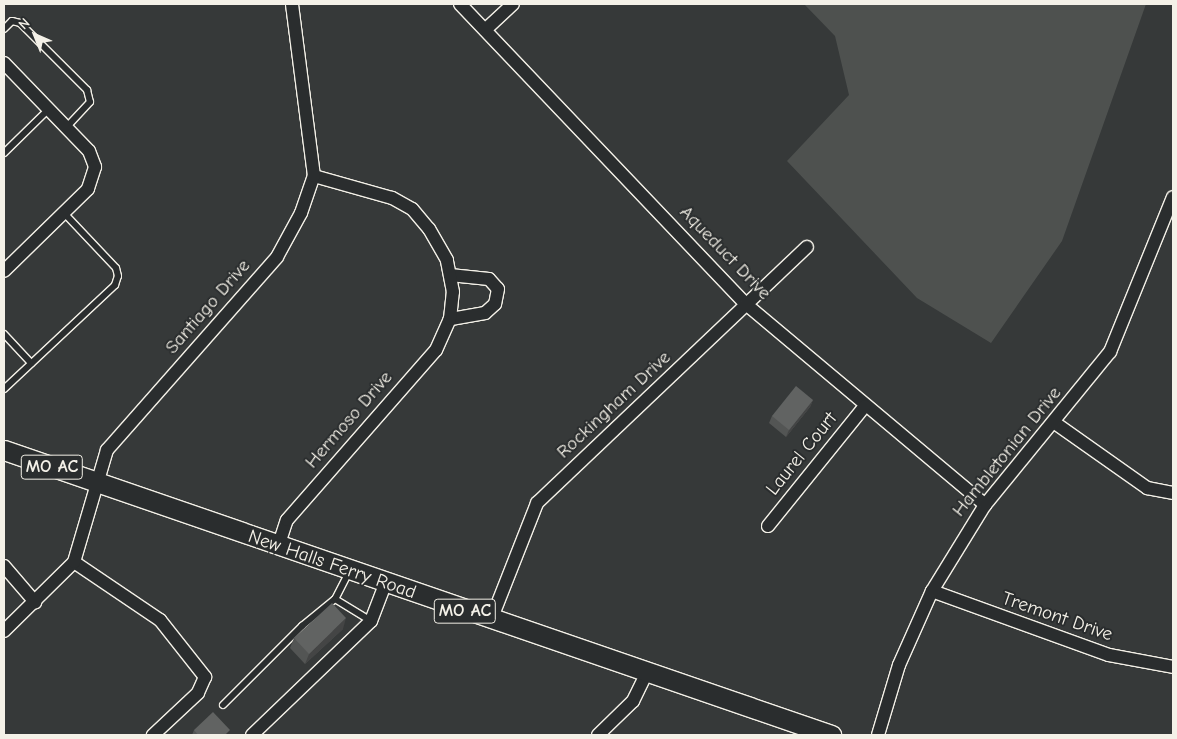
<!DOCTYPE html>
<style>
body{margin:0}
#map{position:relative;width:1177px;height:739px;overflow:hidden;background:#363939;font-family:"Comic Neue",sans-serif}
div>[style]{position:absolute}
.green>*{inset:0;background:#4e514f}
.roads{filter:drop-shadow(1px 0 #f4f1e8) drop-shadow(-1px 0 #f4f1e8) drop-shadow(0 1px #f4f1e8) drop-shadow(0 -1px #f4f1e8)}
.lane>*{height:6px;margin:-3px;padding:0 3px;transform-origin:3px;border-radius:3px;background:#2a2d2e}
.street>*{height:12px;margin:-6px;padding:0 6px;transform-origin:6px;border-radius:6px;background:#2a2d2e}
.primary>*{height:19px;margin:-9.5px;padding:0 9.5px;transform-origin:9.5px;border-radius:9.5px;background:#2a2d2e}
.wall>*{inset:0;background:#535554}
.shaded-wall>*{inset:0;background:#444545}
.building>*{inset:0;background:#616362}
span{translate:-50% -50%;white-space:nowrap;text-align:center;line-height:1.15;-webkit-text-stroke:4px #2a2d2e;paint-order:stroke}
.shield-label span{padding:1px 4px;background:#2a2d2e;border:1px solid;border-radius:4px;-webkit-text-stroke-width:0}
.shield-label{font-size:18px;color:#f4f1e8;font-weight:700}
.street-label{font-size:19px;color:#f4f1e8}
.frame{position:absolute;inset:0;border:5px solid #f4f1e8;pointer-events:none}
.north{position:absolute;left:10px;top:10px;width:50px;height:50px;-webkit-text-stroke:4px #2a2d2e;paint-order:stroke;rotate:316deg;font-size:14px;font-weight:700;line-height:20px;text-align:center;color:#f4f1e8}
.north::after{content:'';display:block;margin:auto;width:18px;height:22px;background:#f4f1e8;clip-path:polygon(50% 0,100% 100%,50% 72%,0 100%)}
</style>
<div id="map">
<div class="green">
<i style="clip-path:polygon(804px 4px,1146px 4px,1062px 241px,991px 343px,917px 298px,787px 161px,849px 95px,835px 36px)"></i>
</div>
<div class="roads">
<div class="lane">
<i style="left:4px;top:29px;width:11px;rotate:-45deg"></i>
<i style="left:12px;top:21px;width:8px;rotate:14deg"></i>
<i style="left:20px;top:23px;width:95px;rotate:45deg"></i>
<i style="left:87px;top:90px;width:12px;rotate:76deg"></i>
<i style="left:90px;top:102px;width:35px;rotate:133deg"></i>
<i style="left:4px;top:153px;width:63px;rotate:-44.4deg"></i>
<i style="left:4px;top:334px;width:40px;rotate:47deg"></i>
<i style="left:4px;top:389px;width:152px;rotate:-43.1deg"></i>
<i style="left:115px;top:285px;width:9px;rotate:-72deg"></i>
<i style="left:118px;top:276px;width:8px;rotate:-104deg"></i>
<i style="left:116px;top:268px;width:76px;rotate:-133.4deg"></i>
<i style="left:349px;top:572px;width:30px;rotate:117deg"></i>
<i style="left:335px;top:599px;width:42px;rotate:31.4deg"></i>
<i style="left:223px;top:705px;width:112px;rotate:-45deg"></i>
<i style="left:302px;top:626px;width:43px;rotate:-39.3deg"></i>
</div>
<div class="street">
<i style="left:460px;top:4px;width:416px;rotate:46.4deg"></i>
<i style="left:747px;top:305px;width:311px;rotate:40deg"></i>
<i style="left:485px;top:30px;width:38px;rotate:-43deg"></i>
<i style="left:4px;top:63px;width:122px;rotate:46deg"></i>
<i style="left:89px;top:151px;width:17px;rotate:69deg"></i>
<i style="left:95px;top:167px;width:23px;rotate:108deg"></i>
<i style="left:88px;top:189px;width:117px;rotate:135.7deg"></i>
<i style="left:450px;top:275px;width:39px;rotate:6deg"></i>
<i style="left:489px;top:279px;width:13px;rotate:48deg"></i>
<i style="left:498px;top:289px;width:15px;rotate:101deg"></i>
<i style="left:495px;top:304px;width:13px;rotate:138deg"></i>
<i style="left:485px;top:313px;width:36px;rotate:170deg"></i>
<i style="left:1055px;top:423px;width:113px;rotate:35.2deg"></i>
<i style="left:1147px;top:488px;width:26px;rotate:11deg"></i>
<i style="left:768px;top:526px;width:154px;rotate:-51.1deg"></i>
<i style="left:278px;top:547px;width:28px;rotate:-72deg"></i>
<i style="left:287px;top:520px;width:226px;rotate:-48.8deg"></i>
<i style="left:436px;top:350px;width:34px;rotate:-66deg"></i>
<i style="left:450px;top:319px;width:27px;rotate:-84deg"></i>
<i style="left:453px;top:292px;width:33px;rotate:-101deg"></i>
<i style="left:447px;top:260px;width:36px;rotate:-120deg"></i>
<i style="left:429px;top:229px;width:26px;rotate:-130deg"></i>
<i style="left:412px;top:209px;width:23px;rotate:-151deg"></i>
<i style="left:392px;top:198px;width:81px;rotate:-164.2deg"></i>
<i style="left:74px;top:562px;width:104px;rotate:34deg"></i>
<i style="left:160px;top:620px;width:73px;rotate:51.7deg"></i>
<i style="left:205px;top:677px;width:17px;rotate:114deg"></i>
<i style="left:198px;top:693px;width:62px;rotate:137deg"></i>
<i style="left:4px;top:566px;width:48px;rotate:49.3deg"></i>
<i style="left:932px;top:591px;width:188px;rotate:19.9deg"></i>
<i style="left:1109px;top:655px;width:65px;rotate:10.6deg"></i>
<i style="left:491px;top:620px;width:126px;rotate:-68.5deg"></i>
<i style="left:537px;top:503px;width:372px;rotate:-43.5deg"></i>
<i style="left:4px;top:631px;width:98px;rotate:-44.6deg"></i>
<i style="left:74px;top:562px;width:117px;rotate:-73.6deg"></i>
<i style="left:107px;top:450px;width:257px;rotate:-48.6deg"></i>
<i style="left:277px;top:257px;width:50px;rotate:-61.4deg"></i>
<i style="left:301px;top:213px;width:39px;rotate:-71deg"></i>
<i style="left:314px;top:176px;width:173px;rotate:-97.3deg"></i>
<i style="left:252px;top:735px;width:165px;rotate:-43.8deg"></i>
<i style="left:371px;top:621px;width:40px;rotate:-69deg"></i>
<i style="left:598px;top:735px;width:49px;rotate:-44.2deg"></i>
<i style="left:633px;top:701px;width:30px;rotate:-64deg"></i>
<i style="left:878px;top:735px;width:73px;rotate:-73.3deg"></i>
<i style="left:899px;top:665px;width:81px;rotate:-66deg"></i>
<i style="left:932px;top:591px;width:101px;rotate:-58.4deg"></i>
<i style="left:985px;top:505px;width:198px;rotate:-50.8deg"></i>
<i style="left:1110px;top:352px;width:167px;rotate:-67.9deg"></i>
</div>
<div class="primary">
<i style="left:4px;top:450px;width:875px;rotate:19.01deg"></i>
</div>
</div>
<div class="wall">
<i style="clip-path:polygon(813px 400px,810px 407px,786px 437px,769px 423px,772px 416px)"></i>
<i style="clip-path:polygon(343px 629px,305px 664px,290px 648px,294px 638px)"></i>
<i style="clip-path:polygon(194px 730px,229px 735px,192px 735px)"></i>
</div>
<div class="shaded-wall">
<i style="clip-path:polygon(813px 400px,810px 407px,786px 437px,789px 430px)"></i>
<i style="clip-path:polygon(346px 618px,343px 629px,305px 664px,309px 654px)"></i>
</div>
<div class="building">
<i style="clip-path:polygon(796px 386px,813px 400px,789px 430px,772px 416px)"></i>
<i style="clip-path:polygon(332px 603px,346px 618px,309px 654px,294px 638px)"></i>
<i style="clip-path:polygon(213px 712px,230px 730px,225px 735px,198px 735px,194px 730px)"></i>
</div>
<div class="shield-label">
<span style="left:52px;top:467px">MO AC</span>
<span style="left:465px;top:611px">MO AC</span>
</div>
<div class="street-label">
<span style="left:725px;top:253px;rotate:46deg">Aqueduct Drive</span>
<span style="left:208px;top:307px;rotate:-49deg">Santiago Drive</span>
<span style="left:614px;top:405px;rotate:-43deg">Rockingham Drive</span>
<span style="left:349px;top:420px;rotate:-49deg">Hermoso Drive</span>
<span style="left:1007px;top:452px;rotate:-51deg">Hambletonian Drive</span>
<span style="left:802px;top:454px;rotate:-51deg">Laurel Court</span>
<span style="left:332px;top:565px;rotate:19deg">New Halls Ferry Road</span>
<span style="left:1057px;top:617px;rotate:19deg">Tremont Drive</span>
</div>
<div class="frame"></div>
<div class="north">N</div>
</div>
